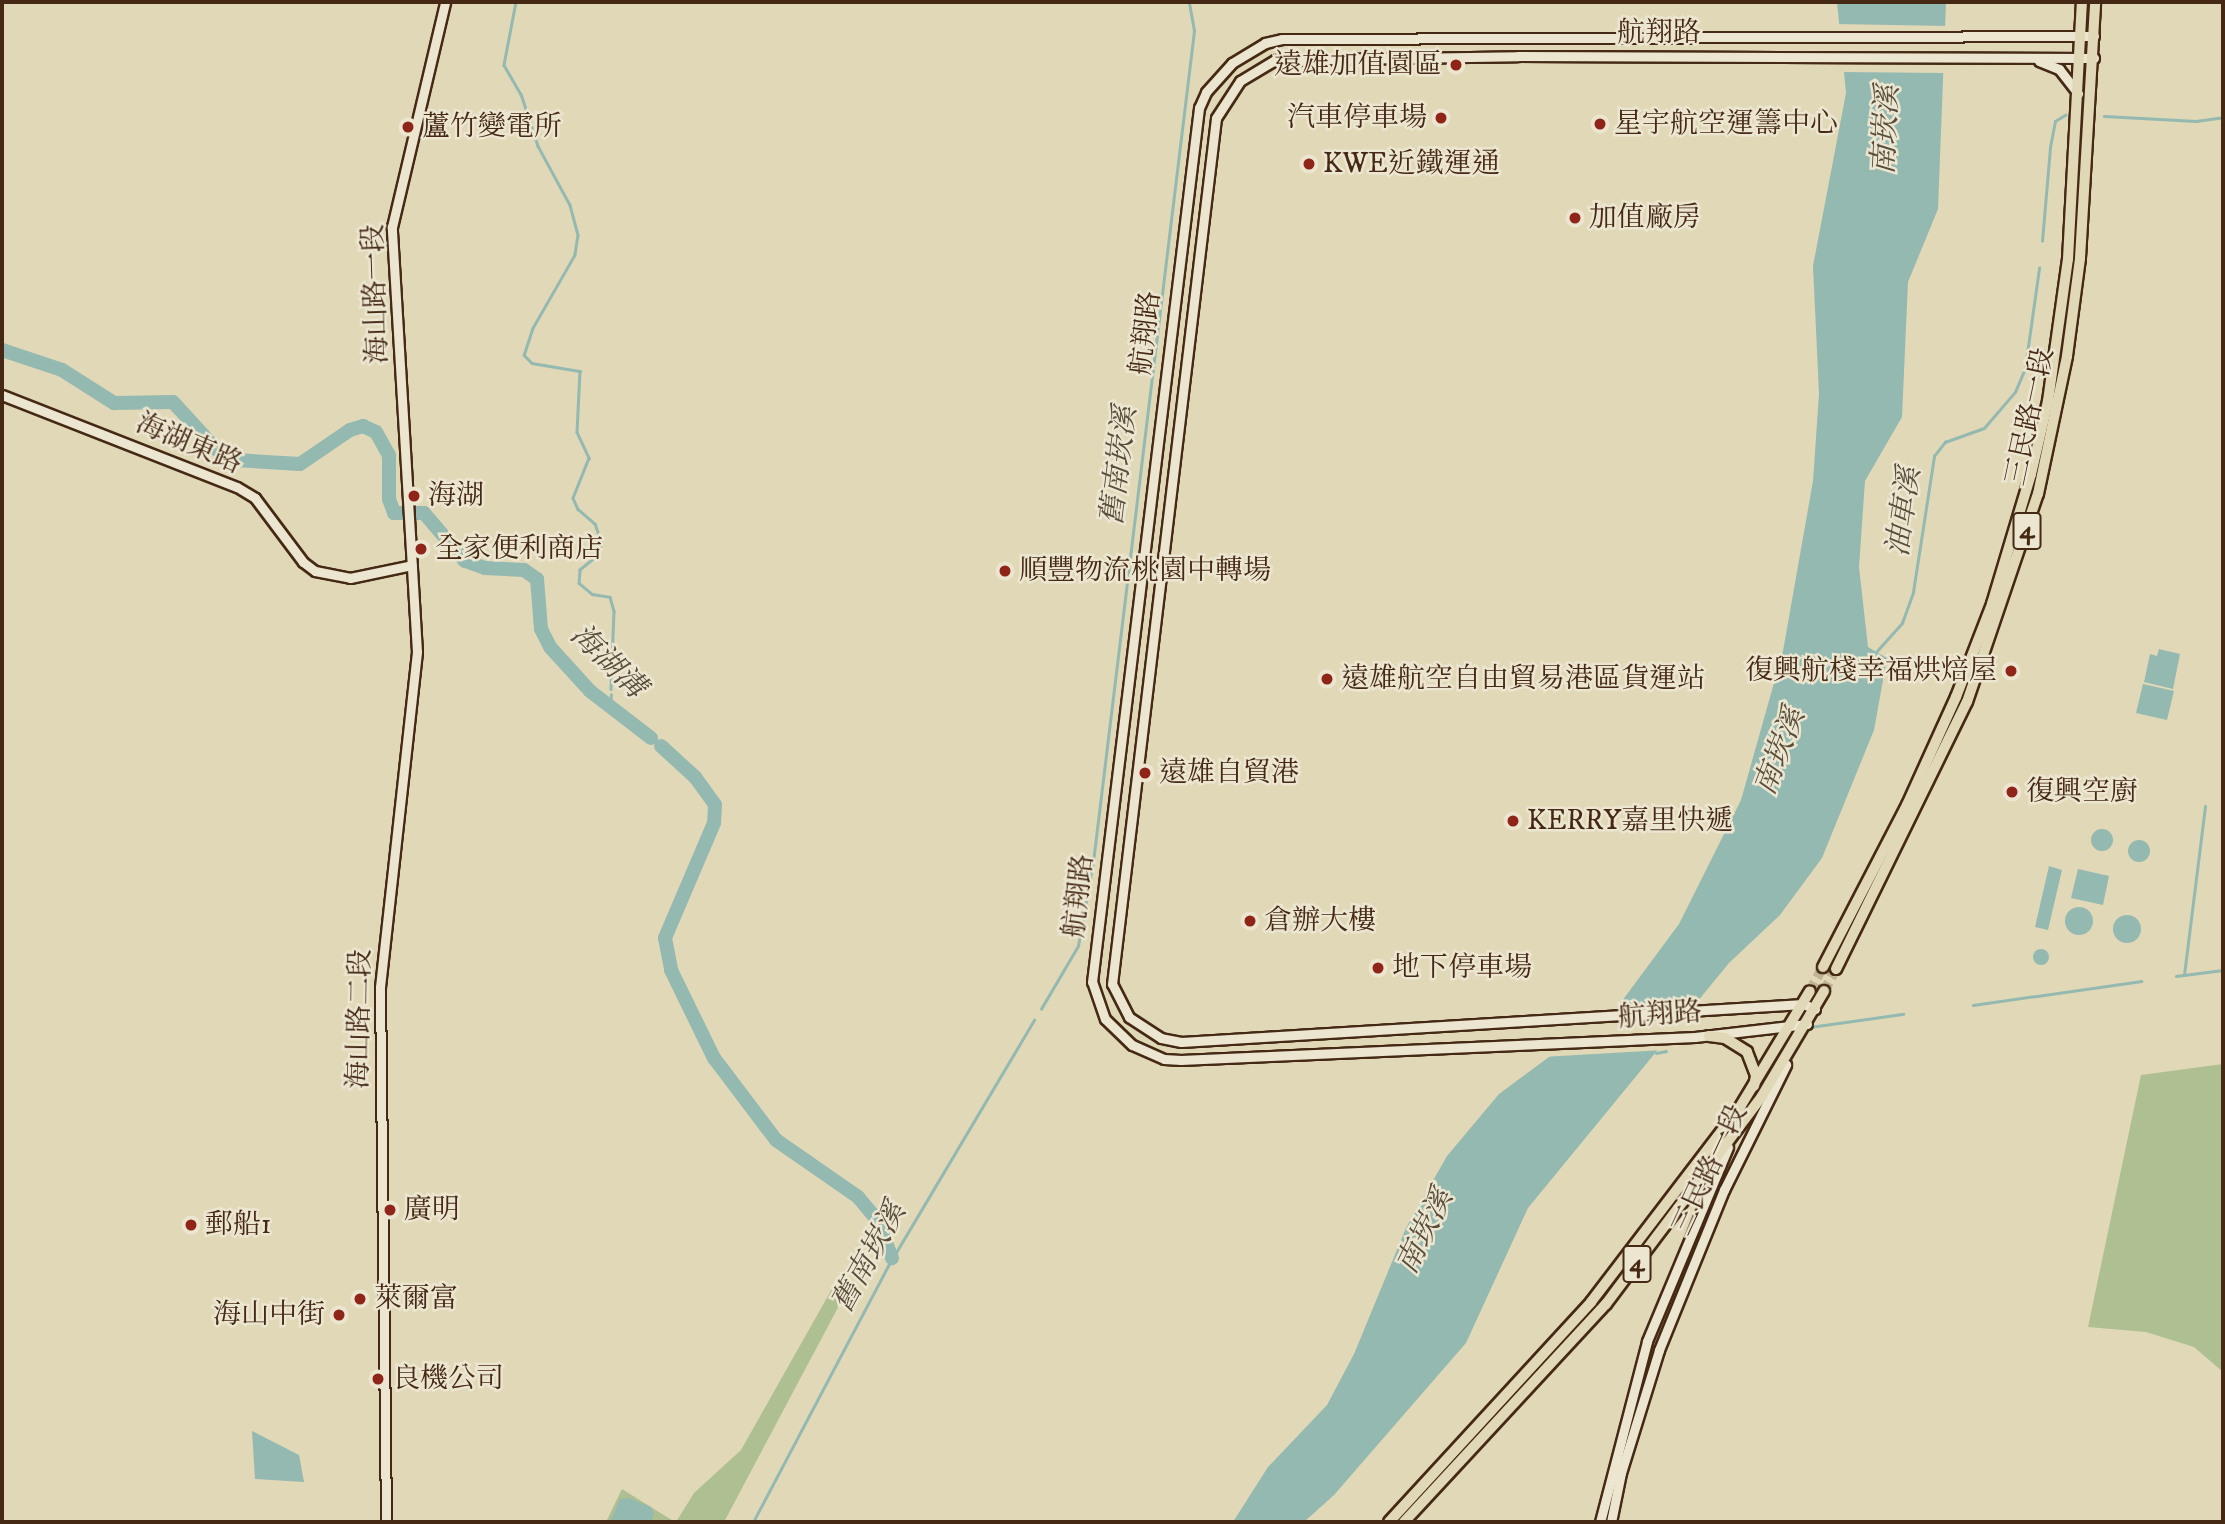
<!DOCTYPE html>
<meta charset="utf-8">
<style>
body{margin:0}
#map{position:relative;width:2225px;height:1524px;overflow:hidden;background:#e1d8b8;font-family:"IM FELL DW Pica","Noto Serif TC",serif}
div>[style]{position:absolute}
.green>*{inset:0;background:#aebf92}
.water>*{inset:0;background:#94b9b0}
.round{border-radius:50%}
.pier>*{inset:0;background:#e1d8b8}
.stream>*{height:2.5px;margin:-1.25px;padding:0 1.25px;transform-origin:1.25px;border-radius:1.25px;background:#94b9b0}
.river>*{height:14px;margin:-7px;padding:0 7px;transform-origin:7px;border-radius:7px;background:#94b9b0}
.primary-tunnel>*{height:10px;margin-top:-5px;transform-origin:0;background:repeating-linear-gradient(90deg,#c2b597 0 10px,transparent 0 15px)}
.roads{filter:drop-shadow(2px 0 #452914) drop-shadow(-2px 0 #452914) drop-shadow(0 2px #452914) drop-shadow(0 -2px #452914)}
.secondary>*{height:9px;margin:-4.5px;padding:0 4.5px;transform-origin:4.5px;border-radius:4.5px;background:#ece6d1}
.primary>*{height:10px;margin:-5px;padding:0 5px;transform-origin:5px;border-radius:5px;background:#e1d8b8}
.dots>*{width:19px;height:19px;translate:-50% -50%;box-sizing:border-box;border:4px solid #ece6d1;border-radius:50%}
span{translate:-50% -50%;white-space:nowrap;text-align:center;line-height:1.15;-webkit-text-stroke:5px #ece6d1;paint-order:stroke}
.shield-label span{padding:2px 5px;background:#ece6d1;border:2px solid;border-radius:5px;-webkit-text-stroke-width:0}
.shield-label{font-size:26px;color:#452914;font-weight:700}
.street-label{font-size:28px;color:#452914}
.poi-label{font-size:28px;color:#452914}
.right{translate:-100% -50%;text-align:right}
.left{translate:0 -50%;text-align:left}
.water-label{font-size:30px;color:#594d3b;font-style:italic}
.frame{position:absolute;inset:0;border:4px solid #452914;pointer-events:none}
</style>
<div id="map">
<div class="green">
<i style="clip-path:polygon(2223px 1064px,2223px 1372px,2194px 1347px,2146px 1332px,2088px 1327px,2141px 1075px)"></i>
<i style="clip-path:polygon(851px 1283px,724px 1522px,676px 1522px,694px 1493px,741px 1450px,833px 1287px)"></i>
<i style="clip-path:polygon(622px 1489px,675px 1522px,606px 1522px)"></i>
</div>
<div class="water">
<i style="clip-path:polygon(1837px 2px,1946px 2px,1938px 209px,1908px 282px,1902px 417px,1865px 481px,1859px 567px,1868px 647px,1887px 658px,1874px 730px,1822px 858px,1780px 915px,1729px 963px,1528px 1208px,1466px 1343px,1334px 1495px,1304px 1522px,1233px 1522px,1268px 1467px,1327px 1405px,1354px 1354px,1406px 1228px,1447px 1156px,1499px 1094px,1619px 1005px,1679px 924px,1741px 800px,1783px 651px,1813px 481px,1819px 394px,1813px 266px,1846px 93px)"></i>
<i style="clip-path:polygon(2159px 649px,2180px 654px,2173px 689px,2144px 682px,2150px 654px,2157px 656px)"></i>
<i style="clip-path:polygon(2143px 684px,2174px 691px,2167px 720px,2136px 713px)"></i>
<i class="round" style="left:2091px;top:829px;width:22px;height:22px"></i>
<i class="round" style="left:2128px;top:840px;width:22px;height:22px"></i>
<i style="clip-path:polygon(2049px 866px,2062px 870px,2048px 930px,2035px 927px)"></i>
<i style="clip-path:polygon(2078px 869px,2109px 876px,2103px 905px,2071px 898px)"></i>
<i class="round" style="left:2065px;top:907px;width:28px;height:28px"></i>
<i class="round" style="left:2113px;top:915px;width:28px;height:28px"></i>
<i class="round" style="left:2033px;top:949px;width:16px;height:16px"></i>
<i style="clip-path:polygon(252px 1431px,299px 1455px,304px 1482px,255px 1479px)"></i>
<i style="clip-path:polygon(629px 1498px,651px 1507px,654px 1514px,651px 1522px,610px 1522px,620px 1499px)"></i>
</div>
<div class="pier">
<i style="clip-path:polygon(1836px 24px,1948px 26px,1945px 73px,1840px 72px)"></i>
<i style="clip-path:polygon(1704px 1001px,1664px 1050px,1542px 1057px,1612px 1006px)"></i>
</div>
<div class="stream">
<i style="left:516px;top:2px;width:64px;rotate:100.8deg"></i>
<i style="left:504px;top:65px;width:34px;rotate:60deg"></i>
<i style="left:521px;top:94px;width:55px;rotate:71.9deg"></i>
<i style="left:538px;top:146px;width:67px;rotate:61.5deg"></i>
<i style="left:570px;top:205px;width:31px;rotate:75deg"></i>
<i style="left:578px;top:235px;width:20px;rotate:99deg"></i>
<i style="left:575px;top:255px;width:84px;rotate:119.9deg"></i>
<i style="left:533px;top:328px;width:28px;rotate:108deg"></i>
<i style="left:524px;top:355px;width:11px;rotate:45deg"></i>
<i style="left:532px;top:363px;width:49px;rotate:9.5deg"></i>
<i style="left:580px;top:371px;width:61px;rotate:92.8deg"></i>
<i style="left:577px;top:432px;width:29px;rotate:65deg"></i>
<i style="left:589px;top:458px;width:43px;rotate:111.8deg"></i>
<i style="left:573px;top:498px;width:12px;rotate:66deg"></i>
<i style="left:578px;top:509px;width:23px;rotate:41deg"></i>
<i style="left:595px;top:524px;width:20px;rotate:70deg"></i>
<i style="left:602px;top:543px;width:14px;rotate:111deg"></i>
<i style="left:597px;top:556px;width:22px;rotate:141deg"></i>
<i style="left:580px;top:570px;width:13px;rotate:94deg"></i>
<i style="left:579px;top:583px;width:17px;rotate:40deg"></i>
<i style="left:592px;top:594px;width:18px;rotate:9deg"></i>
<i style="left:610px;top:597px;width:15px;rotate:74deg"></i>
<i style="left:614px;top:611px;width:78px;rotate:92.2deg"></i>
<i style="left:2104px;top:116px;width:92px;rotate:3.1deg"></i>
<i style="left:2196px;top:121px;width:27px;rotate:-8deg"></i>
<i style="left:2042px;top:241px;width:94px;rotate:-85.1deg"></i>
<i style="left:2050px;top:147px;width:26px;rotate:-79deg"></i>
<i style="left:2055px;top:121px;width:12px;rotate:-31deg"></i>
<i style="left:1876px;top:652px;width:39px;rotate:-48deg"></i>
<i style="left:1902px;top:623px;width:33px;rotate:-70deg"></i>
<i style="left:1913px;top:592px;width:138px;rotate:-81.2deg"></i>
<i style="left:1934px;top:456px;width:18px;rotate:-52deg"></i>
<i style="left:1945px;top:442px;width:41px;rotate:-19.7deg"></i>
<i style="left:1984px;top:428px;width:48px;rotate:-49.3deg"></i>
<i style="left:2015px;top:392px;width:26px;rotate:-67deg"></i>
<i style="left:2025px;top:368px;width:101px;rotate:-82deg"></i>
<i style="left:610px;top:708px;width:13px;rotate:-86deg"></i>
<i style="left:2184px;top:975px;width:170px;rotate:-82.9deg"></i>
<i style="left:2176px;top:976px;width:47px;rotate:-7.3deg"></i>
<i style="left:1973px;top:1005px;width:170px;rotate:-8.1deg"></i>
<i style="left:1041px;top:1009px;width:73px;rotate:-59.6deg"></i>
<i style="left:1078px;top:946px;width:85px;rotate:-79.9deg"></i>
<i style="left:1093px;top:862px;width:837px;rotate:-83.07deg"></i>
<i style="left:1194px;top:31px;width:29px;rotate:-100deg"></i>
<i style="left:1810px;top:1027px;width:94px;rotate:-8deg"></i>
<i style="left:1656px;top:1053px;width:10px;rotate:-11deg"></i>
<i style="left:753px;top:1522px;width:289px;rotate:-62.2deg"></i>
<i style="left:888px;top:1266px;width:286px;rotate:-59.3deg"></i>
</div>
<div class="river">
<i style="left:2px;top:350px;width:63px;rotate:18.4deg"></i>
<i style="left:62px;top:370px;width:62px;rotate:32.4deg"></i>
<i style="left:114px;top:403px;width:59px;rotate:-1deg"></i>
<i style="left:173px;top:402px;width:64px;rotate:47.5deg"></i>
<i style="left:216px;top:449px;width:22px;rotate:30deg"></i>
<i style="left:235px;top:460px;width:65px;rotate:3.5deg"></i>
<i style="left:300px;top:464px;width:60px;rotate:-34.2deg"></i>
<i style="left:350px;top:430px;width:14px;rotate:-17deg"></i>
<i style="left:363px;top:426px;width:14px;rotate:25deg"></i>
<i style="left:376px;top:432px;width:26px;rotate:61deg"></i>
<i style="left:389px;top:455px;width:44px;rotate:90deg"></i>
<i style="left:389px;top:499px;width:15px;rotate:70deg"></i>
<i style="left:394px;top:513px;width:30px"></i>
<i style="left:424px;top:513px;width:63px;rotate:49.5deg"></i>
<i style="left:465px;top:561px;width:21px;rotate:19deg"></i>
<i style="left:485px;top:568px;width:39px;rotate:3deg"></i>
<i style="left:524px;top:570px;width:16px;rotate:35deg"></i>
<i style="left:537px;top:579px;width:50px;rotate:85.4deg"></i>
<i style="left:541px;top:629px;width:20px;rotate:63deg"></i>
<i style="left:550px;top:647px;width:59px;rotate:47.7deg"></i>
<i style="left:590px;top:691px;width:77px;rotate:37.6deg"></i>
<i style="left:661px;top:746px;width:46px;rotate:42.4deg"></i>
<i style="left:695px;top:777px;width:34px;rotate:54deg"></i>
<i style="left:715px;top:805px;width:18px;rotate:93deg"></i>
<i style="left:714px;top:823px;width:125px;rotate:113.1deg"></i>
<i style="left:665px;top:938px;width:33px;rotate:79deg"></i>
<i style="left:671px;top:970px;width:98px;rotate:64deg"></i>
<i style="left:714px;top:1058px;width:103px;rotate:52.9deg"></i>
<i style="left:776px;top:1140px;width:100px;rotate:34.8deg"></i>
<i style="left:858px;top:1197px;width:30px;rotate:50deg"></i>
<i style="left:877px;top:1220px;width:41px;rotate:68.5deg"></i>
</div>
<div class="primary-tunnel">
<i style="left:1810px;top:991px;width:27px;rotate:-62deg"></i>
<i style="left:1824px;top:991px;width:25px;rotate:-61deg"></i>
</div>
<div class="roads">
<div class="secondary">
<i style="left:2039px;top:61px;width:22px;rotate:22deg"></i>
<i style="left:2059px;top:69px;width:31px;rotate:52deg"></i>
<i style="left:2px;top:395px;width:252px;rotate:21.4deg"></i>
<i style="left:237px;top:487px;width:21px;rotate:31deg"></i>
<i style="left:255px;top:498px;width:80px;rotate:53.1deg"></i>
<i style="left:303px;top:562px;width:15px;rotate:37deg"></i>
<i style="left:315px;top:571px;width:36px;rotate:11deg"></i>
<i style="left:350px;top:578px;width:63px;rotate:-11.8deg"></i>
<i style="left:1815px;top:1009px;width:13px;rotate:-157deg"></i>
<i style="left:1803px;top:1004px;width:623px;rotate:176.5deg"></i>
<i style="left:1181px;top:1042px;width:20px;rotate:-169deg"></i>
<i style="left:1161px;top:1038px;width:38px;rotate:-147deg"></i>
<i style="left:1129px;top:1017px;width:37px;rotate:-117deg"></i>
<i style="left:1112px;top:984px;width:872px;rotate:-83.15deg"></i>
<i style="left:1216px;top:118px;width:44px;rotate:-57deg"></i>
<i style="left:1240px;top:81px;width:41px;rotate:-31deg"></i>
<i style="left:1275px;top:60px;width:243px;rotate:-0.9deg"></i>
<i style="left:1518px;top:56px;width:576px;rotate:0.2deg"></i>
<i style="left:1807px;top:1024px;width:113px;rotate:173.4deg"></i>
<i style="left:1695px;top:1037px;width:515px;rotate:177.44deg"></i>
<i style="left:1181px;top:1060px;width:17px;rotate:-177deg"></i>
<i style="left:1164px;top:1059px;width:35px;rotate:-156deg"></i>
<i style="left:1132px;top:1045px;width:37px;rotate:-136deg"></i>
<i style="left:1105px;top:1019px;width:39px;rotate:-109deg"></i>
<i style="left:1092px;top:982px;width:881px;rotate:-83.02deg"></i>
<i style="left:1199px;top:108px;width:17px;rotate:-66deg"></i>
<i style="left:1206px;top:92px;width:39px;rotate:-48deg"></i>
<i style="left:1232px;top:63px;width:39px;rotate:-31deg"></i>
<i style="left:1265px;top:43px;width:17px;rotate:-13deg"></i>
<i style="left:1282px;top:39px;width:812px;rotate:-0.21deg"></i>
<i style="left:386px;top:1522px;width:535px;rotate:-90.64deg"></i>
<i style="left:380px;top:987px;width:337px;rotate:-83.7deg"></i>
<i style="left:417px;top:652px;width:426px;rotate:-93.4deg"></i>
<i style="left:392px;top:227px;width:231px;rotate:-76.7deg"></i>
<i style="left:1600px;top:1522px;width:187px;rotate:-75.4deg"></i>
<i style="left:1647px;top:1341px;width:210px;rotate:-67.3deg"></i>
<i style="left:1611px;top:1522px;width:50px;rotate:-78.5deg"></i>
<i style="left:1621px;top:1473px;width:129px;rotate:-72.8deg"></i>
<i style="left:1659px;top:1350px;width:173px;rotate:-67.9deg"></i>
<i style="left:1724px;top:1190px;width:140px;rotate:-63.6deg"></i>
</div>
<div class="primary">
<i style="left:1823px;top:967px;width:182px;rotate:-62.6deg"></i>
<i style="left:1907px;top:805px;width:119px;rotate:-65.6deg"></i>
<i style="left:1956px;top:697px;width:100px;rotate:-68.8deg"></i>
<i style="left:1992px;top:604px;width:136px;rotate:-73.3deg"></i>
<i style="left:2031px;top:474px;width:75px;rotate:-76.9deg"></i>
<i style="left:2048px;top:401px;width:143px;rotate:-82deg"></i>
<i style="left:2068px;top:259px;width:257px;rotate:-86.9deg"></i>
<i style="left:1836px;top:969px;width:297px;rotate:-63.9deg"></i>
<i style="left:1967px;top:702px;width:220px;rotate:-71.2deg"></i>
<i style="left:2038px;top:494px;width:141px;rotate:-78.1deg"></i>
<i style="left:2067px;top:356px;width:99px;rotate:-82.4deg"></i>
<i style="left:2080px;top:258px;width:256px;rotate:-86.6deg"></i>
<i style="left:1709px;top:1036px;width:16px;rotate:7deg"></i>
<i style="left:1725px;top:1038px;width:26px;rotate:32deg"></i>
<i style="left:1747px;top:1052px;width:26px;rotate:69deg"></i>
<i style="left:1756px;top:1076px;width:10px;rotate:101deg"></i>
<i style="left:1389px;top:1522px;width:299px;rotate:-47.4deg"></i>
<i style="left:1591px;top:1302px;width:245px;rotate:-52.6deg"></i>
<i style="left:1740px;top:1107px;width:135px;rotate:-58.9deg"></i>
<i style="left:1404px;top:1522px;width:297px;rotate:-47.2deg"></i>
<i style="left:1606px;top:1304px;width:260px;rotate:-53.1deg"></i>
<i style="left:1762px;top:1096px;width:122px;rotate:-59.4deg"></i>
</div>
</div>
<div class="dots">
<i style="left:1456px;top:65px;background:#8f2418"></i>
<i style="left:1441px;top:118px;background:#8f2418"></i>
<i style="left:1600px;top:124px;background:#8f2418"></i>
<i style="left:408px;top:127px;background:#8f2418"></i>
<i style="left:1309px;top:164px;background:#8f2418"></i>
<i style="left:1575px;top:218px;background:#8f2418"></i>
<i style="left:414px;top:496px;background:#8f2418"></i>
<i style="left:421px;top:549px;background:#8f2418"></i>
<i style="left:1005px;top:571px;background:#8f2418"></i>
<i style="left:2011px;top:671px;background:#8f2418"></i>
<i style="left:1327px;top:679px;background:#8f2418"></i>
<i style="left:1145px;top:773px;background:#8f2418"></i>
<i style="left:2012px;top:792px;background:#8f2418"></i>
<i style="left:1513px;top:821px;background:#8f2418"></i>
<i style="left:1250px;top:921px;background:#8f2418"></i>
<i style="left:1378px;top:968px;background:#8f2418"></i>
<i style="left:390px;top:1210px;background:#8f2418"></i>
<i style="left:191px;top:1225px;background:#8f2418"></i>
<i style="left:360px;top:1299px;background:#8f2418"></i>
<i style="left:339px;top:1315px;background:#8f2418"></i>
<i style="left:378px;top:1379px;background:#8f2418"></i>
</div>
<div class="shield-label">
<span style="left:2027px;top:531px">4</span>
<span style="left:1637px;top:1264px">4</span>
</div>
<div class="street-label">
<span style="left:1659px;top:33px">航翔路</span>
<span style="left:376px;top:294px;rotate:-92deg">海山路一段</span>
<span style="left:1146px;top:333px;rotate:-83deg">航翔路</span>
<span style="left:2030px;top:417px;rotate:-78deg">三民路一段</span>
<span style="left:189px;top:444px;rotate:23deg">海湖東路</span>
<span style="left:1079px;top:896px;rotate:-83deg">航翔路</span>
<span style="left:1660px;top:1015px;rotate:-4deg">航翔路</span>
<span style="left:360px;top:1019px;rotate:-89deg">海山路二段</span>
<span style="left:1710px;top:1170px;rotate:-65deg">三民路一段</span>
</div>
<div class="poi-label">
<span class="right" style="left:1442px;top:65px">遠雄加值園區</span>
<span class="right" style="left:1427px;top:118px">汽車停車場</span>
<span class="left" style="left:1614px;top:124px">星宇航空運籌中心</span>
<span class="left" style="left:422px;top:127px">蘆竹變電所</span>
<span class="left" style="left:1323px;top:164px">KWE近鐵運通</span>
<span class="left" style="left:1589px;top:218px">加值廠房</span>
<span class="left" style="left:428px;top:496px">海湖</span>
<span class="left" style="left:435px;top:549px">全家便利商店</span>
<span class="left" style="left:1019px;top:571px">順豐物流桃園中轉場</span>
<span class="right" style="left:1997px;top:671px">復興航棧幸福烘焙屋</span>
<span class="left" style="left:1341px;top:679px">遠雄航空自由貿易港區貨運站</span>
<span class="left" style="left:1159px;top:773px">遠雄自貿港</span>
<span class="left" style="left:2026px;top:792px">復興空廚</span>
<span class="left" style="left:1527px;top:821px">KERRY嘉里快遞</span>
<span class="left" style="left:1264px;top:921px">倉辦大樓</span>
<span class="left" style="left:1392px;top:968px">地下停車場</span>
<span class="left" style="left:404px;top:1210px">廣明</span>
<span class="left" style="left:205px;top:1225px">郵船1</span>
<span class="left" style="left:374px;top:1299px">萊爾富</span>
<span class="right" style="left:325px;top:1315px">海山中街</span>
<span class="left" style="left:392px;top:1379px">良機公司</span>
</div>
<div class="water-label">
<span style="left:1887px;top:130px;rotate:-87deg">南崁溪</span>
<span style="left:1120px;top:466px;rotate:-83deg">舊南崁溪</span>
<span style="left:1905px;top:512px;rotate:-82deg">油車溪</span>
<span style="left:607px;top:662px;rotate:44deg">海湖溝</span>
<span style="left:1781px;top:752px;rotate:-69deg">南崁溪</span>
<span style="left:1426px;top:1232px;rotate:-64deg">南崁溪</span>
<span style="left:870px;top:1258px;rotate:-61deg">舊南崁溪</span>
</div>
<div class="frame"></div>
</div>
